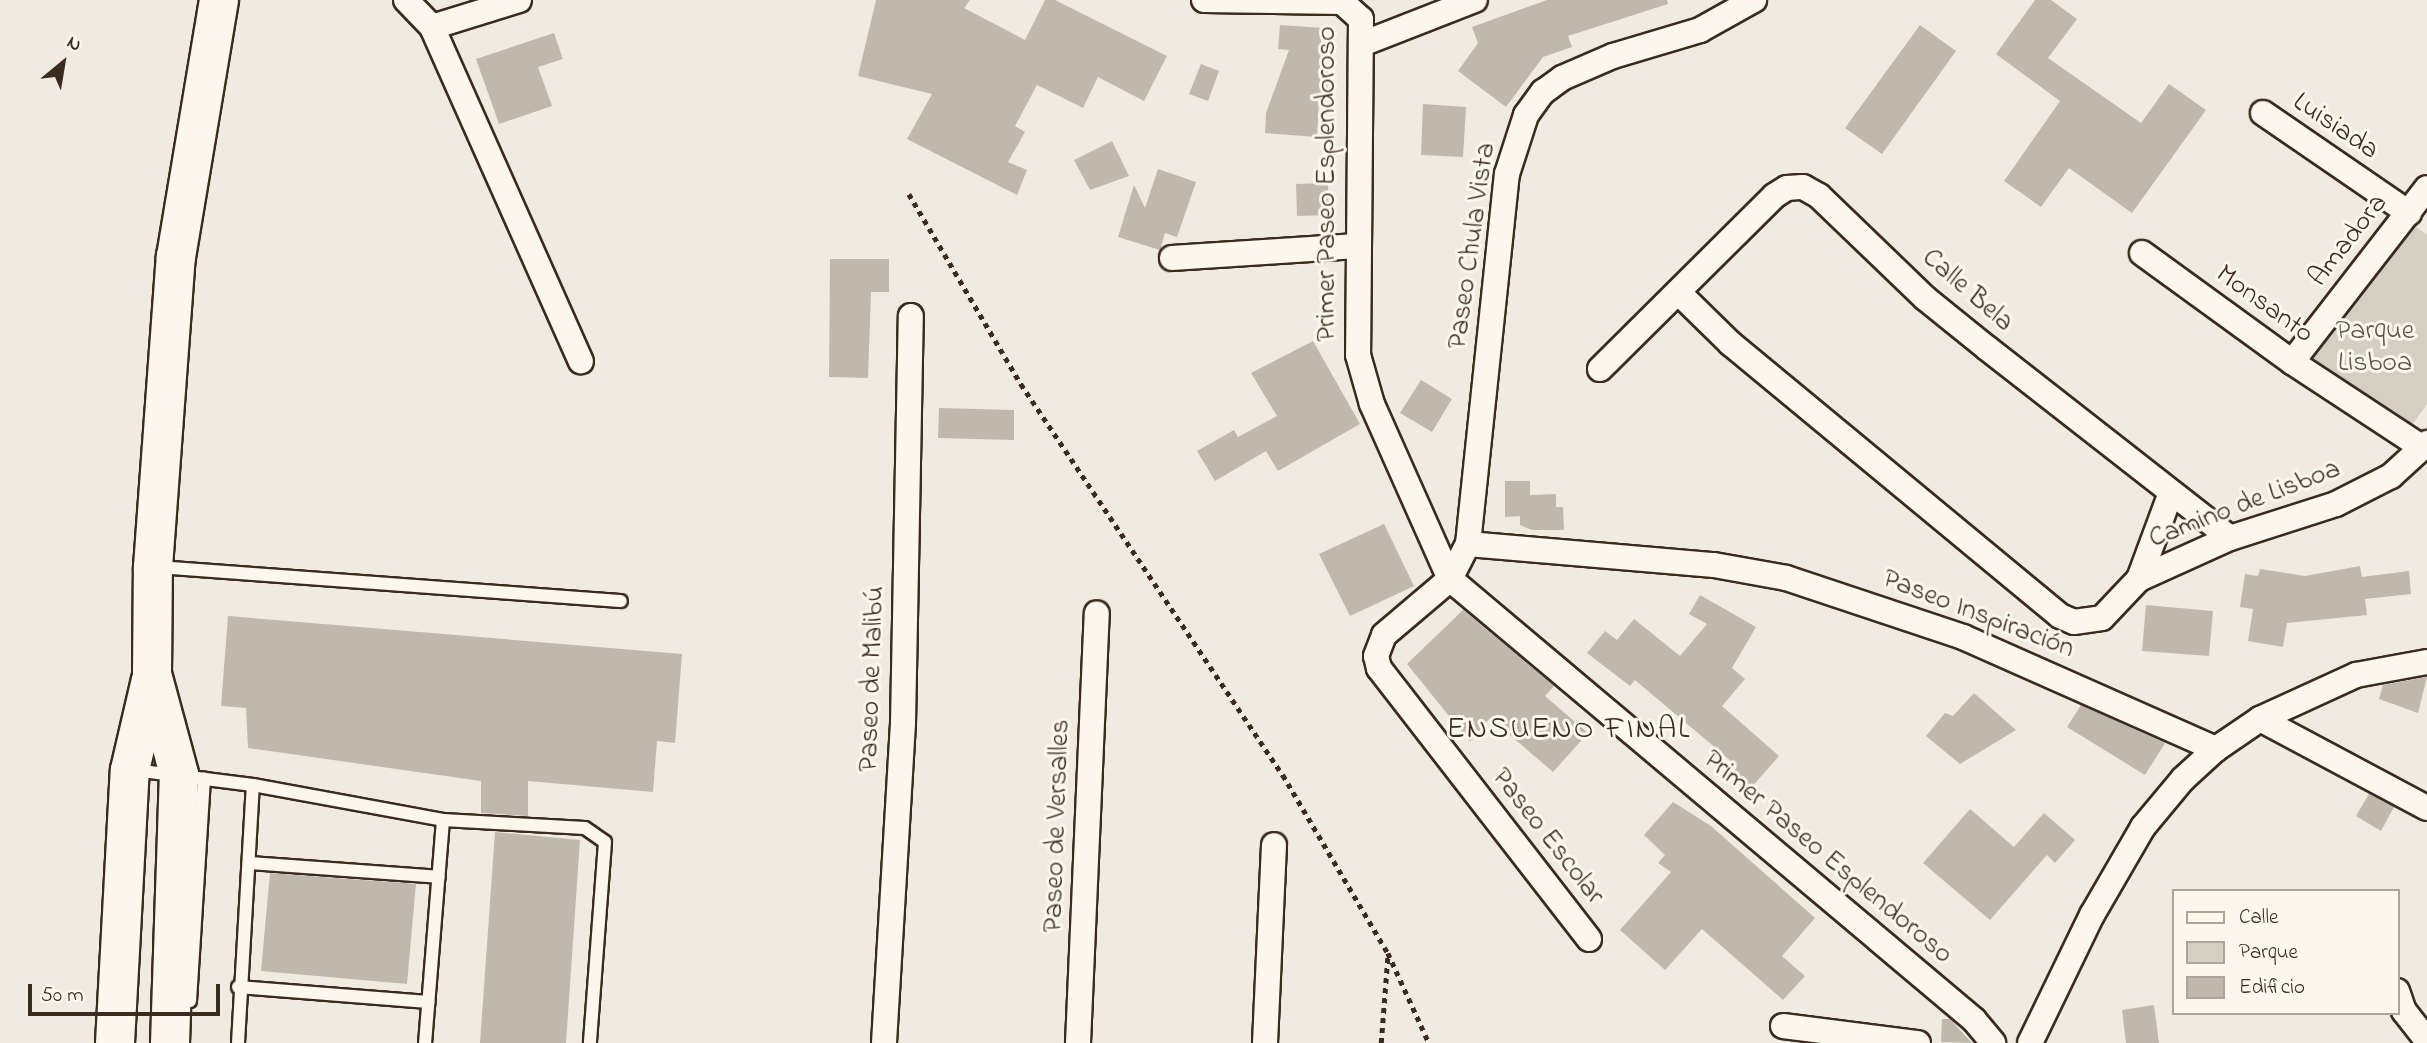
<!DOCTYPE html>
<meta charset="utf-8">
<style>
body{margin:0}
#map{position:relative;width:2427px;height:1043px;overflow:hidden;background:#f0ebe0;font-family:"Indie Flower",sans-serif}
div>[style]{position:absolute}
.green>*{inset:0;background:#d5cec3}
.building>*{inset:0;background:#c0b8ad}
.path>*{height:4.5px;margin-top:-2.25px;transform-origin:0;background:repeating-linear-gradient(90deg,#3b2a1e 0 5px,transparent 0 10px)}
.roads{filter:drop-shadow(2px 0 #3b2a1e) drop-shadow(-2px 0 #3b2a1e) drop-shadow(0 2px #3b2a1e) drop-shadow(0 -2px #3b2a1e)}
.lane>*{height:12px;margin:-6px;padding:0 6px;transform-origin:6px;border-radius:6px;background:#fbf7ec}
.street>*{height:24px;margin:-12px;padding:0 12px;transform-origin:12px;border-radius:12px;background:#fbf7ec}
.primary>*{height:38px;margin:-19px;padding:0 19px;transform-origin:19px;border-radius:19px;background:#fbf7ec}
span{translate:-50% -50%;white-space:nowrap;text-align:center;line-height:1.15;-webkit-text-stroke:6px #fbf7ec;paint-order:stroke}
.street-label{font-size:28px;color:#3b2a1e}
.park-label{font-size:28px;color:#625347}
.neighbourhood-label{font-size:30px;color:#3b2a1e;letter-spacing:2px}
.legend{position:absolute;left:2172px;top:889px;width:228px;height:126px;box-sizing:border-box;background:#fbf7ec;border:2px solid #aea59a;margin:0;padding:9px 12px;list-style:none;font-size:21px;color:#3b2a1e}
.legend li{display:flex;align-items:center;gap:14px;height:35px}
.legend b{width:35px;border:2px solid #aea59a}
.north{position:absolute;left:28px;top:28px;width:70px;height:70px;-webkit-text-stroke:5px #fbf7ec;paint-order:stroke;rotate:30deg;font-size:19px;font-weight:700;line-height:28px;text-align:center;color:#3b2a1e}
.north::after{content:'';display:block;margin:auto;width:24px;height:32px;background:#3b2a1e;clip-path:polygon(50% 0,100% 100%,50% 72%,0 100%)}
.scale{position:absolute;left:28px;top:984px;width:192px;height:32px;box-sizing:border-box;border:4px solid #3b2a1e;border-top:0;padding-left:9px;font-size:21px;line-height:24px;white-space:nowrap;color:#3b2a1e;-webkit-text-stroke:5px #fbf7ec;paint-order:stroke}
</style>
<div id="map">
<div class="green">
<i style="clip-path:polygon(2405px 218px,2427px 235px,2427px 404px,2407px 432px,2301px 360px)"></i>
</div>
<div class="building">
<i style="clip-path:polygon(876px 0,970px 0,964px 8px,1025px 40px,1045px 0,1055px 0,1167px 56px,1144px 101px,1098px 77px,1083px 108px,1037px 85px,1015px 126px,1025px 132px,1008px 162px,1027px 170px,1017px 195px,907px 139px,932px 94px,858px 76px)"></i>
<i style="clip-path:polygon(1547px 0,1667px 0,1668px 4px,1568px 36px,1572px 47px,1543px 57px,1506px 107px,1458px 71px,1478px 43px,1472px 27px)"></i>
<i style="clip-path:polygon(2035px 0,2051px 0,2077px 19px,2048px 58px,2141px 123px,2169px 84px,2206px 110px,2132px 213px,2069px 168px,2041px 207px,2004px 181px,2060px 101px,1996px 54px)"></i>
<i style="clip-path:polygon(1280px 25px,1323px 28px,1321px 44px,1327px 47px,1325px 71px,1329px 71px,1326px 101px,1319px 101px,1317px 137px,1265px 133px,1266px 113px,1289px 50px,1278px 49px)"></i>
<i style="clip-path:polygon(1920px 25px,1956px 51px,1882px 154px,1845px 128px)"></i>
<i style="clip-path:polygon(554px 33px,563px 59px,538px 67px,552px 106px,499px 124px,476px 59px)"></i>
<i style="clip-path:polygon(1201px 64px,1219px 71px,1208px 101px,1189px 94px)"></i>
<i style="clip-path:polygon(1423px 104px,1466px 107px,1463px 157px,1421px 155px)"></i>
<i style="clip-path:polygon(1112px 141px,1129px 176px,1090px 190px,1074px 160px)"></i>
<i style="clip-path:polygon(1158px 169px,1196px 182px,1177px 237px,1165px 233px,1160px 250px,1118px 237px,1134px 185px,1145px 208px)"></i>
<i style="clip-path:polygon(1328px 183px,1329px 215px,1297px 216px,1296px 184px)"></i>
<i style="clip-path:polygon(830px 259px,889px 259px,889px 292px,871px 292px,868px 378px,829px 377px)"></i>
<i style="clip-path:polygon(1313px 341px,1360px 424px,1278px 471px,1266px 451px,1215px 481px,1197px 451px,1234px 430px,1238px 437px,1277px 416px,1251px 373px)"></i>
<i style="clip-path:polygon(1421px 380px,1452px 399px,1432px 432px,1400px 413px)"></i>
<i style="clip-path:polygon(939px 408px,1014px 410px,1014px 440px,938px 438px)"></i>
<i style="clip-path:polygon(1505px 481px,1530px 481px,1530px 495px,1556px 494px,1556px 507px,1563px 507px,1564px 530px,1532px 530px,1520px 525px,1520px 516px,1505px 517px)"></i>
<i style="clip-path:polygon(1384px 524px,1414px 586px,1350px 616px,1319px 554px)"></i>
<i style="clip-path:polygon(2360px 566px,2362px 577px,2409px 571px,2411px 594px,2365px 599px,2367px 615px,2287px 623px,2283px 647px,2248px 641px,2253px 609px,2240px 607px,2245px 574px,2258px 576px,2260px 569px,2305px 576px)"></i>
<i style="clip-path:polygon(1700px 595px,1756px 627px,1732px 668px,1745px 679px,1722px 706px,1779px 756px,1750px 789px,1732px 773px,1737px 767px,1724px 755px,1635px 680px,1630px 686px,1587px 653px,1605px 631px,1617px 640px,1634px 619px,1680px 656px,1707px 624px,1689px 614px)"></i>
<i style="clip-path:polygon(2146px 605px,2213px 611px,2209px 656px,2142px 651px)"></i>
<i style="clip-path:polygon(1463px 610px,1554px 686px,1545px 696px,1588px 733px,1553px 772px,1490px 718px,1470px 742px,1407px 664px)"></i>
<i style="clip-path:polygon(228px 616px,682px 654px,675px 743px,657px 741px,653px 792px,528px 781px,528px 816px,481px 813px,481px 781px,248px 748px,246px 708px,221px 706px)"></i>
<i style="clip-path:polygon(2427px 677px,2418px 713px,2379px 699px,2383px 685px)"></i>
<i style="clip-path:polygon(1974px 693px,2016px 730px,1960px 764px,1926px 736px,1945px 713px,1953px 716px)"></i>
<i style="clip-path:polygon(2081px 705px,2165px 743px,2145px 775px,2067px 727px)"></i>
<i style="clip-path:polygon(2369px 794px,2394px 807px,2381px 831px,2356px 816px)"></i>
<i style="clip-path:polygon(1673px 802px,1711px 826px,1815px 918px,1782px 956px,1805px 976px,1783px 1000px,1702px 929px,1665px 970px,1620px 930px,1671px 872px,1658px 863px,1665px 855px,1644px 835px)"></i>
<i style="clip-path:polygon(1970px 809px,2014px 847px,2044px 813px,2075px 840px,2055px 863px,2047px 855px,1990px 920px,1923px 863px)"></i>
<i style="clip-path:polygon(495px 832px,580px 840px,566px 1043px,480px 1043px)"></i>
<i style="clip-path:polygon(270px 873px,416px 884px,407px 984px,261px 971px)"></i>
<i style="clip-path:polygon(2154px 1005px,2159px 1043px,2126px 1043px,2122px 1010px)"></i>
<i style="clip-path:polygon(1942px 1019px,1950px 1019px,1972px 1043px,1941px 1042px)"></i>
</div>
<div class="path">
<i style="left:909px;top:194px;width:221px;rotate:59.5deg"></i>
<i style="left:1021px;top:384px;width:471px;rotate:56.2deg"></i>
<i style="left:1283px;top:775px;width:207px;rotate:59.5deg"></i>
<i style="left:1388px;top:953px;width:99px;rotate:65.5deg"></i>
<i style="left:1381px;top:1043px;width:90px;rotate:-85.6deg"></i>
</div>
<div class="roads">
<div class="lane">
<i style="left:157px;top:567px;width:465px;rotate:4.2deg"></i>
<i style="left:134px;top:770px;width:120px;rotate:7.2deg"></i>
<i style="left:253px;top:785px;width:193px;rotate:10.4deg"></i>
<i style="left:443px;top:820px;width:224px;rotate:94.6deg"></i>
<i style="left:443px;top:820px;width:142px;rotate:3.2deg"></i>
<i style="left:585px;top:828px;width:24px;rotate:35deg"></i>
<i style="left:605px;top:842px;width:202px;rotate:94.3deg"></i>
<i style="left:249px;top:863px;width:190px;rotate:4.2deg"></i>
<i style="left:238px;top:987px;width:191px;rotate:4.5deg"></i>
<i style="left:190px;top:1001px;width:223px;rotate:-86.4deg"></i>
<i style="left:238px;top:1043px;width:258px;rotate:-86.7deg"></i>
</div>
<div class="street">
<i style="left:406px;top:0;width:37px;rotate:46deg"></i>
<i style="left:432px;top:27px;width:91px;rotate:-17.2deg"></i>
<i style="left:1204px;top:0;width:138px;rotate:0.8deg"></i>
<i style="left:1342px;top:2px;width:25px;rotate:42deg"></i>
<i style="left:1361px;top:19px;width:336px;rotate:90.5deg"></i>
<i style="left:1358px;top:355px;width:51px;rotate:74.1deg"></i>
<i style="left:1372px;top:404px;width:192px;rotate:66deg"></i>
<i style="left:1450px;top:579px;width:685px;rotate:40.08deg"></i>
<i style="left:1974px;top:1020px;width:30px;rotate:50deg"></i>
<i style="left:432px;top:27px;width:366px;rotate:66deg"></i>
<i style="left:1362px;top:44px;width:121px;rotate:-21.3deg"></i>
<i style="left:2263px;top:113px;width:177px;rotate:34.4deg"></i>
<i style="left:2142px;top:253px;width:185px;rotate:36deg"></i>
<i style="left:2292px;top:362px;width:157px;rotate:33.3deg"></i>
<i style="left:1172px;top:258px;width:185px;rotate:-3.7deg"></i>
<i style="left:1678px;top:292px;width:73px;rotate:44.4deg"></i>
<i style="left:1730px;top:343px;width:428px;rotate:39.6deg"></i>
<i style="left:2060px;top:616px;width:15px;rotate:23deg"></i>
<i style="left:2074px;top:622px;width:28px;rotate:-8deg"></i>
<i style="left:2102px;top:618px;width:54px;rotate:-46.5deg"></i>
<i style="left:2139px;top:579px;width:100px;rotate:-24.3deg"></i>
<i style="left:2230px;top:538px;width:111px;rotate:-17.8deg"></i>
<i style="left:2336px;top:504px;width:62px;rotate:-27deg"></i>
<i style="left:2391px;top:476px;width:49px;rotate:-42.5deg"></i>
<i style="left:2292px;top:362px;width:220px;rotate:-52.2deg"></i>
<i style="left:1600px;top:369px;width:245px;rotate:-44.8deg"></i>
<i style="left:1774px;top:196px;width:15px;rotate:-32deg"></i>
<i style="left:1787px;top:188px;width:16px;rotate:-4deg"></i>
<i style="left:1803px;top:187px;width:18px;rotate:29deg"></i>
<i style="left:1819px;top:196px;width:147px;rotate:43.9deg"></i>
<i style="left:1925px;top:298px;width:80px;rotate:38.9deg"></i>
<i style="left:1987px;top:348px;width:308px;rotate:38deg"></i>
<i style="left:1468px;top:544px;width:247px;rotate:4.9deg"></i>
<i style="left:1714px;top:565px;width:73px;rotate:10.2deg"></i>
<i style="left:1786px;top:578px;width:187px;rotate:18.4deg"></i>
<i style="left:1963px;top:637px;width:277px;rotate:23.9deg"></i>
<i style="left:2216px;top:749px;width:53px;rotate:-34.3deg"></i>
<i style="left:2260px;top:719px;width:189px;rotate:28.1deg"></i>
<i style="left:2139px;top:579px;width:90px;rotate:-69.7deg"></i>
<i style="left:2260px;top:719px;width:106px;rotate:-24.6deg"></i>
<i style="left:2356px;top:675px;width:72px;rotate:-10.4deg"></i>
<i style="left:1589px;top:939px;width:343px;rotate:-127.8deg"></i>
<i style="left:1379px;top:668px;width:12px;rotate:-104deg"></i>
<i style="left:1376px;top:656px;width:22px;rotate:-69deg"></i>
<i style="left:1384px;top:635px;width:87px;rotate:-40.3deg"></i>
<i style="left:1450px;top:579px;width:39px;rotate:-63deg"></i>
<i style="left:1468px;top:544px;width:372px;rotate:-84deg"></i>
<i style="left:1507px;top:174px;width:62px;rotate:-72.1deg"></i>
<i style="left:1526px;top:115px;width:29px;rotate:-54deg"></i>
<i style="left:1543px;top:92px;width:24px;rotate:-36deg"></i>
<i style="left:1562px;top:78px;width:56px;rotate:-23.3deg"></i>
<i style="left:1613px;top:56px;width:91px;rotate:-16.6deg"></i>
<i style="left:1700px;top:30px;width:62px;rotate:-29.1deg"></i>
<i style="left:2397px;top:991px;width:21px;rotate:71deg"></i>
<i style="left:2404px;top:1011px;width:37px;rotate:52deg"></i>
<i style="left:1783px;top:1026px;width:136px;rotate:7.2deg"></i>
<i style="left:884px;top:1043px;width:321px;rotate:-86.6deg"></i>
<i style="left:903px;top:723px;width:407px;rotate:-88.9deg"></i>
<i style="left:1078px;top:1043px;width:430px;rotate:-87.5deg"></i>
<i style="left:1265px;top:1043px;width:198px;rotate:-87.4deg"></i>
<i style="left:2030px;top:1043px;width:142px;rotate:-64.2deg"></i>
<i style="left:2092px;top:915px;width:102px;rotate:-59.9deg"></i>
<i style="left:2143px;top:827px;width:62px;rotate:-50.2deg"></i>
<i style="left:2183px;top:779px;width:45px;rotate:-42.3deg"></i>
</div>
<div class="primary">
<i style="left:115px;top:1043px;width:273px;rotate:-86.9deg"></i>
<i style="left:130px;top:770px;width:92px;rotate:-76.9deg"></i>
<i style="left:170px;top:1043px;width:269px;rotate:-88.1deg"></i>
<i style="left:179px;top:774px;width:104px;rotate:-105.1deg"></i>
<i style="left:152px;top:674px;width:107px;rotate:-89.5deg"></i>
<i style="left:153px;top:567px;width:311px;rotate:-85.8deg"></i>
<i style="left:176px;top:257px;width:261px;rotate:-80.5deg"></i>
</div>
</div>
<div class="street-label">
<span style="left:2335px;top:127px;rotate:34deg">Luisiada</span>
<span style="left:1328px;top:184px;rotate:-90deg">Primer Paseo Esplendoroso</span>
<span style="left:2349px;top:241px;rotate:-52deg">Amadora</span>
<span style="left:1473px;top:246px;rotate:-82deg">Paseo Chula Vista</span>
<span style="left:1967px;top:291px;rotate:41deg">Calle Bela</span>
<span style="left:2264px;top:305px;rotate:36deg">Monsanto</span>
<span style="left:2245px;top:505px;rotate:-21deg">Camino de Lisboa</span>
<span style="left:1978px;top:615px;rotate:21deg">Paseo Inspiración</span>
<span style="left:873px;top:679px;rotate:-88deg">Paseo de Malibú</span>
<span style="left:1058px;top:826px;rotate:-88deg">Paseo de Versalles</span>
<span style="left:1547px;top:837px;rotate:52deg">Paseo Escolar</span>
<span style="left:1827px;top:858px;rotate:40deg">Primer Paseo Esplendoroso</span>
</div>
<div class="park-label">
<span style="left:2375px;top:348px">Parque<br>Lisboa</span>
</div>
<div class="neighbourhood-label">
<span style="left:1569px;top:730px">ENSUENO FINAL</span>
</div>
<ul class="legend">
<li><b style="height:9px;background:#fbf7ec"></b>Calle</li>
<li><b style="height:19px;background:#d5cec3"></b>Parque</li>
<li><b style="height:19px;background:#c0b8ad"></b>Edificio</li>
</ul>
<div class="north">N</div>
<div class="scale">50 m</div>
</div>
